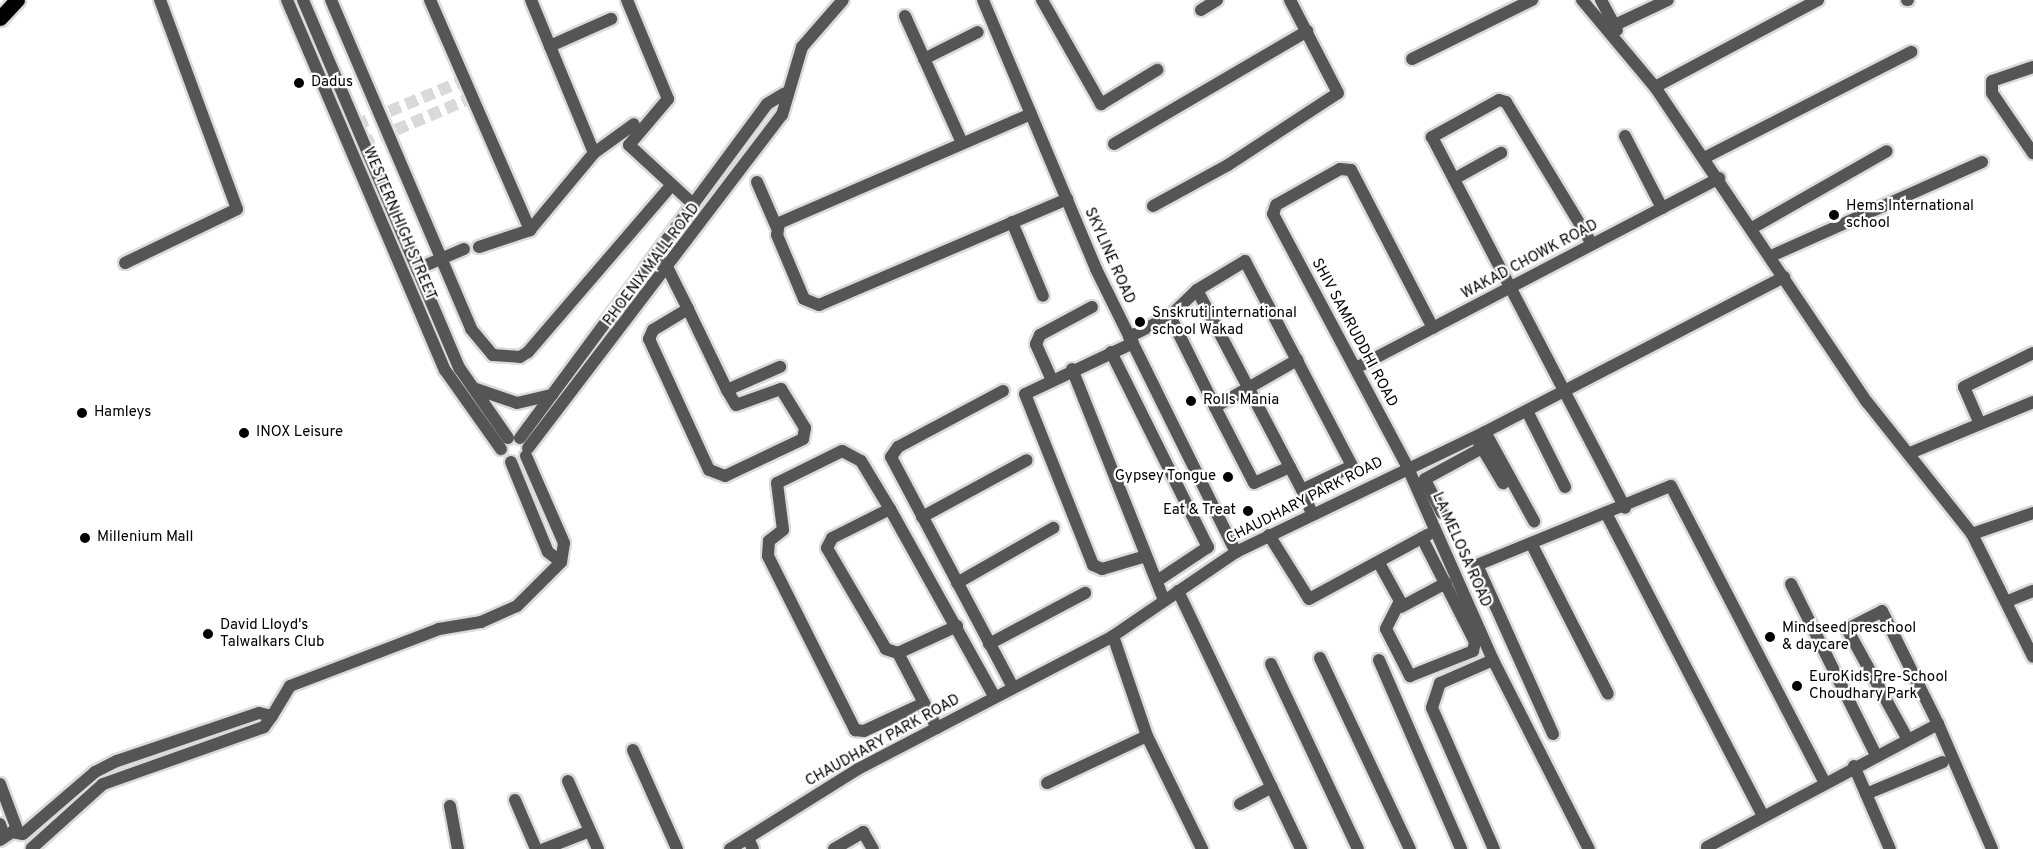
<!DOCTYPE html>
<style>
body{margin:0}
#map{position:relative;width:2033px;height:849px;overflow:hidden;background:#fff;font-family:Overpass,sans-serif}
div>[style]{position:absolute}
.minor-tunnel>*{height:12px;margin-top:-6px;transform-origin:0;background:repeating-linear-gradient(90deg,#d9d9d9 0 12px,transparent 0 18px)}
.roads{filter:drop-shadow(2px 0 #dbdbdb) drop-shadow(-2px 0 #dbdbdb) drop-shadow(0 2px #dbdbdb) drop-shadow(0 -2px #dbdbdb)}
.minor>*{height:12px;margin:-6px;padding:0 6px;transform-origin:6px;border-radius:6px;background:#555}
.major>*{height:15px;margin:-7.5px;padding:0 7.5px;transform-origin:7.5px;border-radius:7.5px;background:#000}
.dots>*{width:16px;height:16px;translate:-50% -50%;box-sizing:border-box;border:3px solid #fff;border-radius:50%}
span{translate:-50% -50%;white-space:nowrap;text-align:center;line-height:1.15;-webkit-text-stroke:4.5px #fff;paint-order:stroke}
.poi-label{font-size:15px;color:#000}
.left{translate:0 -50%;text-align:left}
.right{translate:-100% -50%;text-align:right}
.street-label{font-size:15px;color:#000}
</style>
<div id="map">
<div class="minor-tunnel">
<i style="left:356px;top:125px;width:116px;rotate:-22.4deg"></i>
<i style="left:363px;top:144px;width:117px;rotate:-23.1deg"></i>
</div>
<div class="roads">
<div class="minor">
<i style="left:287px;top:0;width:402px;rotate:66.9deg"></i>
<i style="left:445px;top:370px;width:97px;rotate:54.7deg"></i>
<i style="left:303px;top:0;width:401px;rotate:67deg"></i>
<i style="left:460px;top:369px;width:84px;rotate:55.2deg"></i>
<i style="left:331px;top:0;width:358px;rotate:66.9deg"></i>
<i style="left:471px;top:329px;width:34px;rotate:50deg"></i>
<i style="left:493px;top:355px;width:27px;rotate:4deg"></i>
<i style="left:520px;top:357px;width:9px;rotate:-32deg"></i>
<i style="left:528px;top:352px;width:218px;rotate:-49.3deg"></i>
<i style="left:430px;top:0;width:251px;rotate:66.5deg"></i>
<i style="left:531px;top:0;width:50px;rotate:67.6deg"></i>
<i style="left:627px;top:0;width:107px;rotate:67.5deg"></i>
<i style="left:668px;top:99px;width:60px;rotate:130.3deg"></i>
<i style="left:629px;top:145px;width:88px;rotate:42.7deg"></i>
<i style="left:983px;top:0;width:292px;rotate:67.2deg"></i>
<i style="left:1096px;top:269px;width:316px;rotate:63.7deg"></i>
<i style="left:1042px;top:0;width:120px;rotate:60.4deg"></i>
<i style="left:1101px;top:104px;width:66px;rotate:-31.3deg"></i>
<i style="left:1582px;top:0;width:114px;rotate:50deg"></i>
<i style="left:1655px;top:87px;width:380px;rotate:56.1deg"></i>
<i style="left:1867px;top:402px;width:169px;rotate:51.5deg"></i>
<i style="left:1972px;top:534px;width:137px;rotate:63.6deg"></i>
<i style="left:1601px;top:0;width:34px;rotate:62deg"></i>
<i style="left:1907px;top:0;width:1px"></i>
<i style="left:1201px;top:10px;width:19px;rotate:-32deg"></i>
<i style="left:905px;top:16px;width:139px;rotate:65.8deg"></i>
<i style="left:1617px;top:24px;width:56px;rotate:-25.2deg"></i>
<i style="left:924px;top:59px;width:60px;rotate:-26.6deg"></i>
<i style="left:1412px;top:59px;width:134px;rotate:-26.2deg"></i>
<i style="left:2033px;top:67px;width:43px;rotate:161.1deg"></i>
<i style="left:1992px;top:81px;width:12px;rotate:90deg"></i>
<i style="left:1992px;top:93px;width:73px;rotate:55.7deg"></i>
<i style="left:1655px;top:87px;width:185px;rotate:-28.1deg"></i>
<i style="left:1031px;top:114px;width:275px;rotate:156.6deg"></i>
<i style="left:779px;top:223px;width:12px;rotate:99deg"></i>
<i style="left:777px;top:235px;width:69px;rotate:67.1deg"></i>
<i style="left:804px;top:299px;width:16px;rotate:22deg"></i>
<i style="left:819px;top:305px;width:270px;rotate:-23.1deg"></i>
<i style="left:1625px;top:136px;width:81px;rotate:62.8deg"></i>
<i style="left:1114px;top:144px;width:224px;rotate:-30.3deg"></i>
<i style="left:594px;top:153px;width:116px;rotate:-112.4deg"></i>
<i style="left:550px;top:46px;width:67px;rotate:-23.9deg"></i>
<i style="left:1704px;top:158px;width:233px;rotate:-27.1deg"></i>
<i style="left:1454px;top:179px;width:54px;rotate:-29deg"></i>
<i style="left:757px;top:182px;width:50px;rotate:66.5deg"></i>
<i style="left:1153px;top:206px;width:85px;rotate:-28.7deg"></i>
<i style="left:1228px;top:165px;width:131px;rotate:-33.2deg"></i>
<i style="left:1338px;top:93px;width:105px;rotate:-117.3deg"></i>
<i style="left:1012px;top:222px;width:80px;rotate:67.3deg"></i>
<i style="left:1752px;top:228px;width:155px;rotate:-29.7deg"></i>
<i style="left:1592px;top:244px;width:166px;rotate:-121.2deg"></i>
<i style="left:1506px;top:102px;width:7px;rotate:-164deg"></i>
<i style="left:1499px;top:100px;width:77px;rotate:151.1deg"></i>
<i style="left:1432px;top:137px;width:418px;rotate:62.5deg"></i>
<i style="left:479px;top:247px;width:54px;rotate:-18.4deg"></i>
<i style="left:530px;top:230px;width:100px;rotate:-50.3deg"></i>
<i style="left:594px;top:153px;width:49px;rotate:-35.9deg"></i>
<i style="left:1771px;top:256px;width:231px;rotate:-24deg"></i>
<i style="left:657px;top:257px;width:18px;rotate:49deg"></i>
<i style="left:669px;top:271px;width:42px;rotate:63.4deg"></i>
<i style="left:688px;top:309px;width:90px;rotate:64.3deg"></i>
<i style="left:727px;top:390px;width:17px;rotate:59deg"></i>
<i style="left:736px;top:405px;width:48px;rotate:-19.6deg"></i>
<i style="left:781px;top:389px;width:46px;rotate:58.4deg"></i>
<i style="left:805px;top:428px;width:11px;rotate:100deg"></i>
<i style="left:803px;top:439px;width:86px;rotate:154.6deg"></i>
<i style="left:725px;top:476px;width:17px;rotate:-159deg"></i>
<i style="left:709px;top:470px;width:144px;rotate:-114.6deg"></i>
<i style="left:649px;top:339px;width:10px;rotate:-66deg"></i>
<i style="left:653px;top:330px;width:41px;rotate:-31deg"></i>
<i style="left:125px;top:263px;width:124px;rotate:-25.7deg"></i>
<i style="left:237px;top:209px;width:223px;rotate:-110.2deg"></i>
<i style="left:417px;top:269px;width:51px;rotate:-23.1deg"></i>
<i style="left:1170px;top:316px;width:102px;rotate:63.7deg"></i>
<i style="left:1433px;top:328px;width:178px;rotate:-117.4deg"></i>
<i style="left:1351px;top:170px;width:11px;rotate:-175deg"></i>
<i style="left:1340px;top:169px;width:73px;rotate:150.6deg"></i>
<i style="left:1276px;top:205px;width:9px;rotate:108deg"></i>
<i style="left:1273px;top:214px;width:285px;rotate:62deg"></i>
<i style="left:1407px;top:466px;width:212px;rotate:66.1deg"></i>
<i style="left:1493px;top:660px;width:212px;rotate:63.1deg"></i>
<i style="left:1129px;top:337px;width:46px;rotate:-27.1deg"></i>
<i style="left:1170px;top:316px;width:37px;rotate:-44deg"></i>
<i style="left:1197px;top:290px;width:56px;rotate:-31.1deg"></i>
<i style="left:1245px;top:261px;width:231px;rotate:62.4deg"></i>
<i style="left:1352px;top:466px;width:55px;rotate:154.4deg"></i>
<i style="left:1302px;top:490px;width:226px;rotate:-117.7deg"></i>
<i style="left:1133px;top:343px;width:119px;rotate:154.7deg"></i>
<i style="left:1025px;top:394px;width:184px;rotate:68.3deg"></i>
<i style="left:1093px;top:565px;width:10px;rotate:24deg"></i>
<i style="left:1102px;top:569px;width:46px;rotate:-16.5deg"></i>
<i style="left:1111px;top:352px;width:218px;rotate:63.6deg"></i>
<i style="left:1208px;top:547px;width:61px;rotate:146.3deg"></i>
<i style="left:1356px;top:368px;width:410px;rotate:-27.6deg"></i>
<i style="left:1072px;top:369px;width:249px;rotate:68.3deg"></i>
<i style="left:1051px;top:378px;width:37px;rotate:-114deg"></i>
<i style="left:1036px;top:344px;width:10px;rotate:-66deg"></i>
<i style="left:1040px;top:335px;width:59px;rotate:-28.3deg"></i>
<i style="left:476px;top:389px;width:43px;rotate:18.9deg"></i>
<i style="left:517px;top:403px;width:36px;rotate:-13deg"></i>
<i style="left:727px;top:390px;width:58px;rotate:-23.5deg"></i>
<i style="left:1003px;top:391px;width:119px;rotate:151.9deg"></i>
<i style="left:898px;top:447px;width:12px;rotate:125deg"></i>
<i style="left:891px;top:457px;width:259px;rotate:62.1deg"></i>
<i style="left:1527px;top:411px;width:85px;rotate:63.4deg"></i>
<i style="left:1980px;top:424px;width:40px;rotate:-113.4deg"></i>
<i style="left:1964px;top:387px;width:77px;rotate:-26.2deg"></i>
<i style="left:1485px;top:432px;width:102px;rotate:61.2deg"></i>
<i style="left:520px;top:438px;width:415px;rotate:-53.5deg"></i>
<i style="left:767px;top:104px;width:21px;rotate:-31deg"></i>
<i style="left:1479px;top:443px;width:47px;rotate:59deg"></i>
<i style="left:528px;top:448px;width:419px;rotate:-52.7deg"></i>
<i style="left:782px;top:115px;width:71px;rotate:-73.6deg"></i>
<i style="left:802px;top:47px;width:62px;rotate:-48.9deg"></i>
<i style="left:1910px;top:453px;width:133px;rotate:-22.5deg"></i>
<i style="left:511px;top:462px;width:97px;rotate:67.7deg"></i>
<i style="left:548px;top:552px;width:16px;rotate:38deg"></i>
<i style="left:561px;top:562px;width:19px;rotate:-81deg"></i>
<i style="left:564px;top:543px;width:95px;rotate:-113.6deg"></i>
<i style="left:1290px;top:467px;width:39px;rotate:156deg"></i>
<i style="left:1254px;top:483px;width:85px;rotate:-117.2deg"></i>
<i style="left:1215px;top:407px;width:95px;rotate:-29.8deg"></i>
<i style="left:1302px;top:490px;width:26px;rotate:67deg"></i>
<i style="left:890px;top:509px;width:56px;rotate:-121.1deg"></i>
<i style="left:861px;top:461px;width:21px;rotate:-152deg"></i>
<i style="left:842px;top:451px;width:72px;rotate:153.8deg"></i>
<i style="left:777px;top:483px;width:47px;rotate:82.7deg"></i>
<i style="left:783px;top:530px;width:18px;rotate:142deg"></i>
<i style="left:769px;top:541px;width:15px;rotate:94deg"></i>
<i style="left:768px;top:556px;width:195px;rotate:63.4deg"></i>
<i style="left:855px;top:730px;width:9px;rotate:6deg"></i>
<i style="left:864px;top:731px;width:66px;rotate:-25deg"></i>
<i style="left:1442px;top:513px;width:38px;rotate:-117deg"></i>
<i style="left:1425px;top:479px;width:65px;rotate:-28.5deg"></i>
<i style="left:1607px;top:515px;width:339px;rotate:62.6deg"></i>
<i style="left:922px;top:517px;width:119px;rotate:-28.5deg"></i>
<i style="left:1972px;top:534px;width:65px;rotate:-19deg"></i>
<i style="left:1269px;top:535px;width:75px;rotate:58deg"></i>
<i style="left:1309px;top:599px;width:136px;rotate:-28.4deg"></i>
<i style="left:1531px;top:543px;width:169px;rotate:63deg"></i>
<i style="left:1379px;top:563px;width:43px;rotate:61.1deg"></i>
<i style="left:1400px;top:601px;width:31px;rotate:117deg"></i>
<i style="left:1386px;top:629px;width:53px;rotate:62.9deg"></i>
<i style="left:1410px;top:676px;width:68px;rotate:-21.6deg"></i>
<i style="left:1473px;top:651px;width:9px;rotate:-77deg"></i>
<i style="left:1475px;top:642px;width:117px;rotate:-117deg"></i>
<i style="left:957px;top:583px;width:111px;rotate:-29.8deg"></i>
<i style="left:1791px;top:584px;width:191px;rotate:63.6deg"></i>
<i style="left:1178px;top:591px;width:286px;rotate:64.5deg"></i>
<i style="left:2008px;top:601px;width:27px;rotate:-22deg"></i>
<i style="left:1401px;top:607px;width:51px;rotate:-28.1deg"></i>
<i style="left:1113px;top:636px;width:106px;rotate:71.2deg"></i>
<i style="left:1147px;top:736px;width:126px;rotate:64deg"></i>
<i style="left:989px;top:644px;width:109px;rotate:-28deg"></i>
<i style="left:898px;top:653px;width:65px;rotate:-24.6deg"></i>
<i style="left:1320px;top:658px;width:211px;rotate:64.8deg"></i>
<i style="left:1379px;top:660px;width:206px;rotate:66.5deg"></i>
<i style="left:1493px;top:660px;width:58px;rotate:156.5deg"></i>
<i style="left:1440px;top:683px;width:26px;rotate:108deg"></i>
<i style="left:1432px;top:708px;width:154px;rotate:66.3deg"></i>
<i style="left:1271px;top:664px;width:204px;rotate:64.8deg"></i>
<i style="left:272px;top:716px;width:35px;rotate:-59deg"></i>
<i style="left:290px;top:686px;width:160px;rotate:-20.9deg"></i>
<i style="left:439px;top:629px;width:43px;rotate:-9.5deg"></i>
<i style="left:481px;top:622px;width:39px;rotate:-24deg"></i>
<i style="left:517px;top:606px;width:62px;rotate:-45deg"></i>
<i style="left:937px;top:728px;width:85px;rotate:-117.5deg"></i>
<i style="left:898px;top:653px;width:13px;rotate:-162deg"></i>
<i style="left:886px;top:649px;width:117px;rotate:-120.3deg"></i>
<i style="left:827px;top:548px;width:11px;rotate:-63deg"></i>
<i style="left:832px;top:538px;width:65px;rotate:-26.6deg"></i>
<i style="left:890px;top:509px;width:214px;rotate:60.9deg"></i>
<i style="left:1553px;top:734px;width:185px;rotate:-114.2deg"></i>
<i style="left:1477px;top:565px;width:209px;rotate:-22.2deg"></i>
<i style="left:1671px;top:486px;width:335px;rotate:62.6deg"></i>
<i style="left:1907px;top:738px;width:124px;rotate:-118.8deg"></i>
<i style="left:1847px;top:629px;width:39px;rotate:-27deg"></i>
<i style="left:1882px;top:611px;width:126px;rotate:63.6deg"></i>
<i style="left:633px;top:750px;width:108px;rotate:66deg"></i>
<i style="left:1854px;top:766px;width:90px;rotate:66.6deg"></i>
<i style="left:568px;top:781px;width:74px;rotate:66.2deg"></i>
<i style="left:1047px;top:783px;width:110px;rotate:-25.2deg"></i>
<i style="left:0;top:784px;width:51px;rotate:69.4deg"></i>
<i style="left:1866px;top:794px;width:83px;rotate:-22.6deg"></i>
<i style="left:515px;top:800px;width:53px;rotate:66.8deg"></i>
<i style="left:1240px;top:804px;width:36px;rotate:-28deg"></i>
<i style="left:450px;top:806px;width:44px;rotate:79.5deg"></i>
<i style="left:0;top:824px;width:13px;rotate:72deg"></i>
<i style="left:23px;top:834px;width:95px;rotate:-40.7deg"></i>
<i style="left:95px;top:772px;width:25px;rotate:-27deg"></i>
<i style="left:117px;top:761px;width:150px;rotate:-18.7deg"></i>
<i style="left:259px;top:713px;width:13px;rotate:13deg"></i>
<i style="left:272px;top:716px;width:14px;rotate:126deg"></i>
<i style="left:264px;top:727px;width:171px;rotate:160.5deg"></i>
<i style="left:103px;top:784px;width:96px;rotate:138deg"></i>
<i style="left:748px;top:838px;width:12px;rotate:66deg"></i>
<i style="left:0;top:840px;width:14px;rotate:-34deg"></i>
<i style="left:12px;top:832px;width:10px;rotate:11deg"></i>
<i style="left:1707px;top:847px;width:262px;rotate:-28deg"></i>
<i style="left:1938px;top:724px;width:136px;rotate:66.6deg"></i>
<i style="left:544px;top:849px;width:49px;rotate:-21.4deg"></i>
<i style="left:730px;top:849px;width:151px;rotate:-32deg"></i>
<i style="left:858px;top:769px;width:288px;rotate:-27.5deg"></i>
<i style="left:1113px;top:636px;width:149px;rotate:-34.3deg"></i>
<i style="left:1236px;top:552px;width:276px;rotate:-25.7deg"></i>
<i style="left:1485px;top:432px;width:337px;rotate:-27.4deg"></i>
<i style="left:834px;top:849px;width:34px;rotate:-30deg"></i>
<i style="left:863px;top:832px;width:20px;rotate:60deg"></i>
</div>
<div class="major">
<i style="left:0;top:18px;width:25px;rotate:-47deg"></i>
</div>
</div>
<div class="dots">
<i style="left:299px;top:83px;background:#000"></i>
<i style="left:1834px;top:215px;background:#000"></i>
<i style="left:1140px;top:322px;background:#000"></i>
<i style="left:1191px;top:401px;background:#000"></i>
<i style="left:82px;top:413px;background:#000"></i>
<i style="left:244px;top:433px;background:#000"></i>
<i style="left:1228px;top:477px;background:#000"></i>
<i style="left:1248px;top:511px;background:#000"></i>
<i style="left:85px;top:538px;background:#000"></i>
<i style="left:208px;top:634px;background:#000"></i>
<i style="left:1770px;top:637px;background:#000"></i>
<i style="left:1797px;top:686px;background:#000"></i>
</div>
<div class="poi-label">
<span class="left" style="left:311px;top:83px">Dadus</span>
<span class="left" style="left:1846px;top:215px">Hems International<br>school</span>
<span class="left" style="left:1152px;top:322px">Snskruti international<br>school Wakad</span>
<span class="left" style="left:1203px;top:401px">Rolls Mania</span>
<span class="left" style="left:94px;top:413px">Hamleys</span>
<span class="left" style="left:256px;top:433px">INOX Leisure</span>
<span class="right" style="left:1216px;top:477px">Gypsey Tongue</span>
<span class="right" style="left:1236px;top:511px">Eat &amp; Treat</span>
<span class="left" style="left:97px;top:538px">Millenium Mall</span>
<span class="left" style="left:220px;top:634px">David Lloyd's<br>Talwalkars Club</span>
<span class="left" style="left:1782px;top:637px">Mindseed preschool<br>&amp; daycare</span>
<span class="left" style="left:1809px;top:686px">EuroKids Pre-School<br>Choudhary Park</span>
</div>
<div class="street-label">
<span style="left:399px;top:224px;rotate:67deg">WESTERN HIGH STREET</span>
<span style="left:1109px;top:256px;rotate:66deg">SKYLINE ROAD</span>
<span style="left:1530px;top:260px;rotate:-28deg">WAKAD CHOWK ROAD</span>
<span style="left:652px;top:265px;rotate:-53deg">PHOENIX MALL ROAD</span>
<span style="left:1354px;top:333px;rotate:62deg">SHIV SAMRUDDHI ROAD</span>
<span style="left:1305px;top:501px;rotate:-27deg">CHAUDHARY PARK ROAD</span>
<span style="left:1461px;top:550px;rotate:66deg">LA MELOSA ROAD</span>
<span style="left:883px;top:741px;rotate:-29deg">CHAUDHARY PARK ROAD</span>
</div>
</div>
